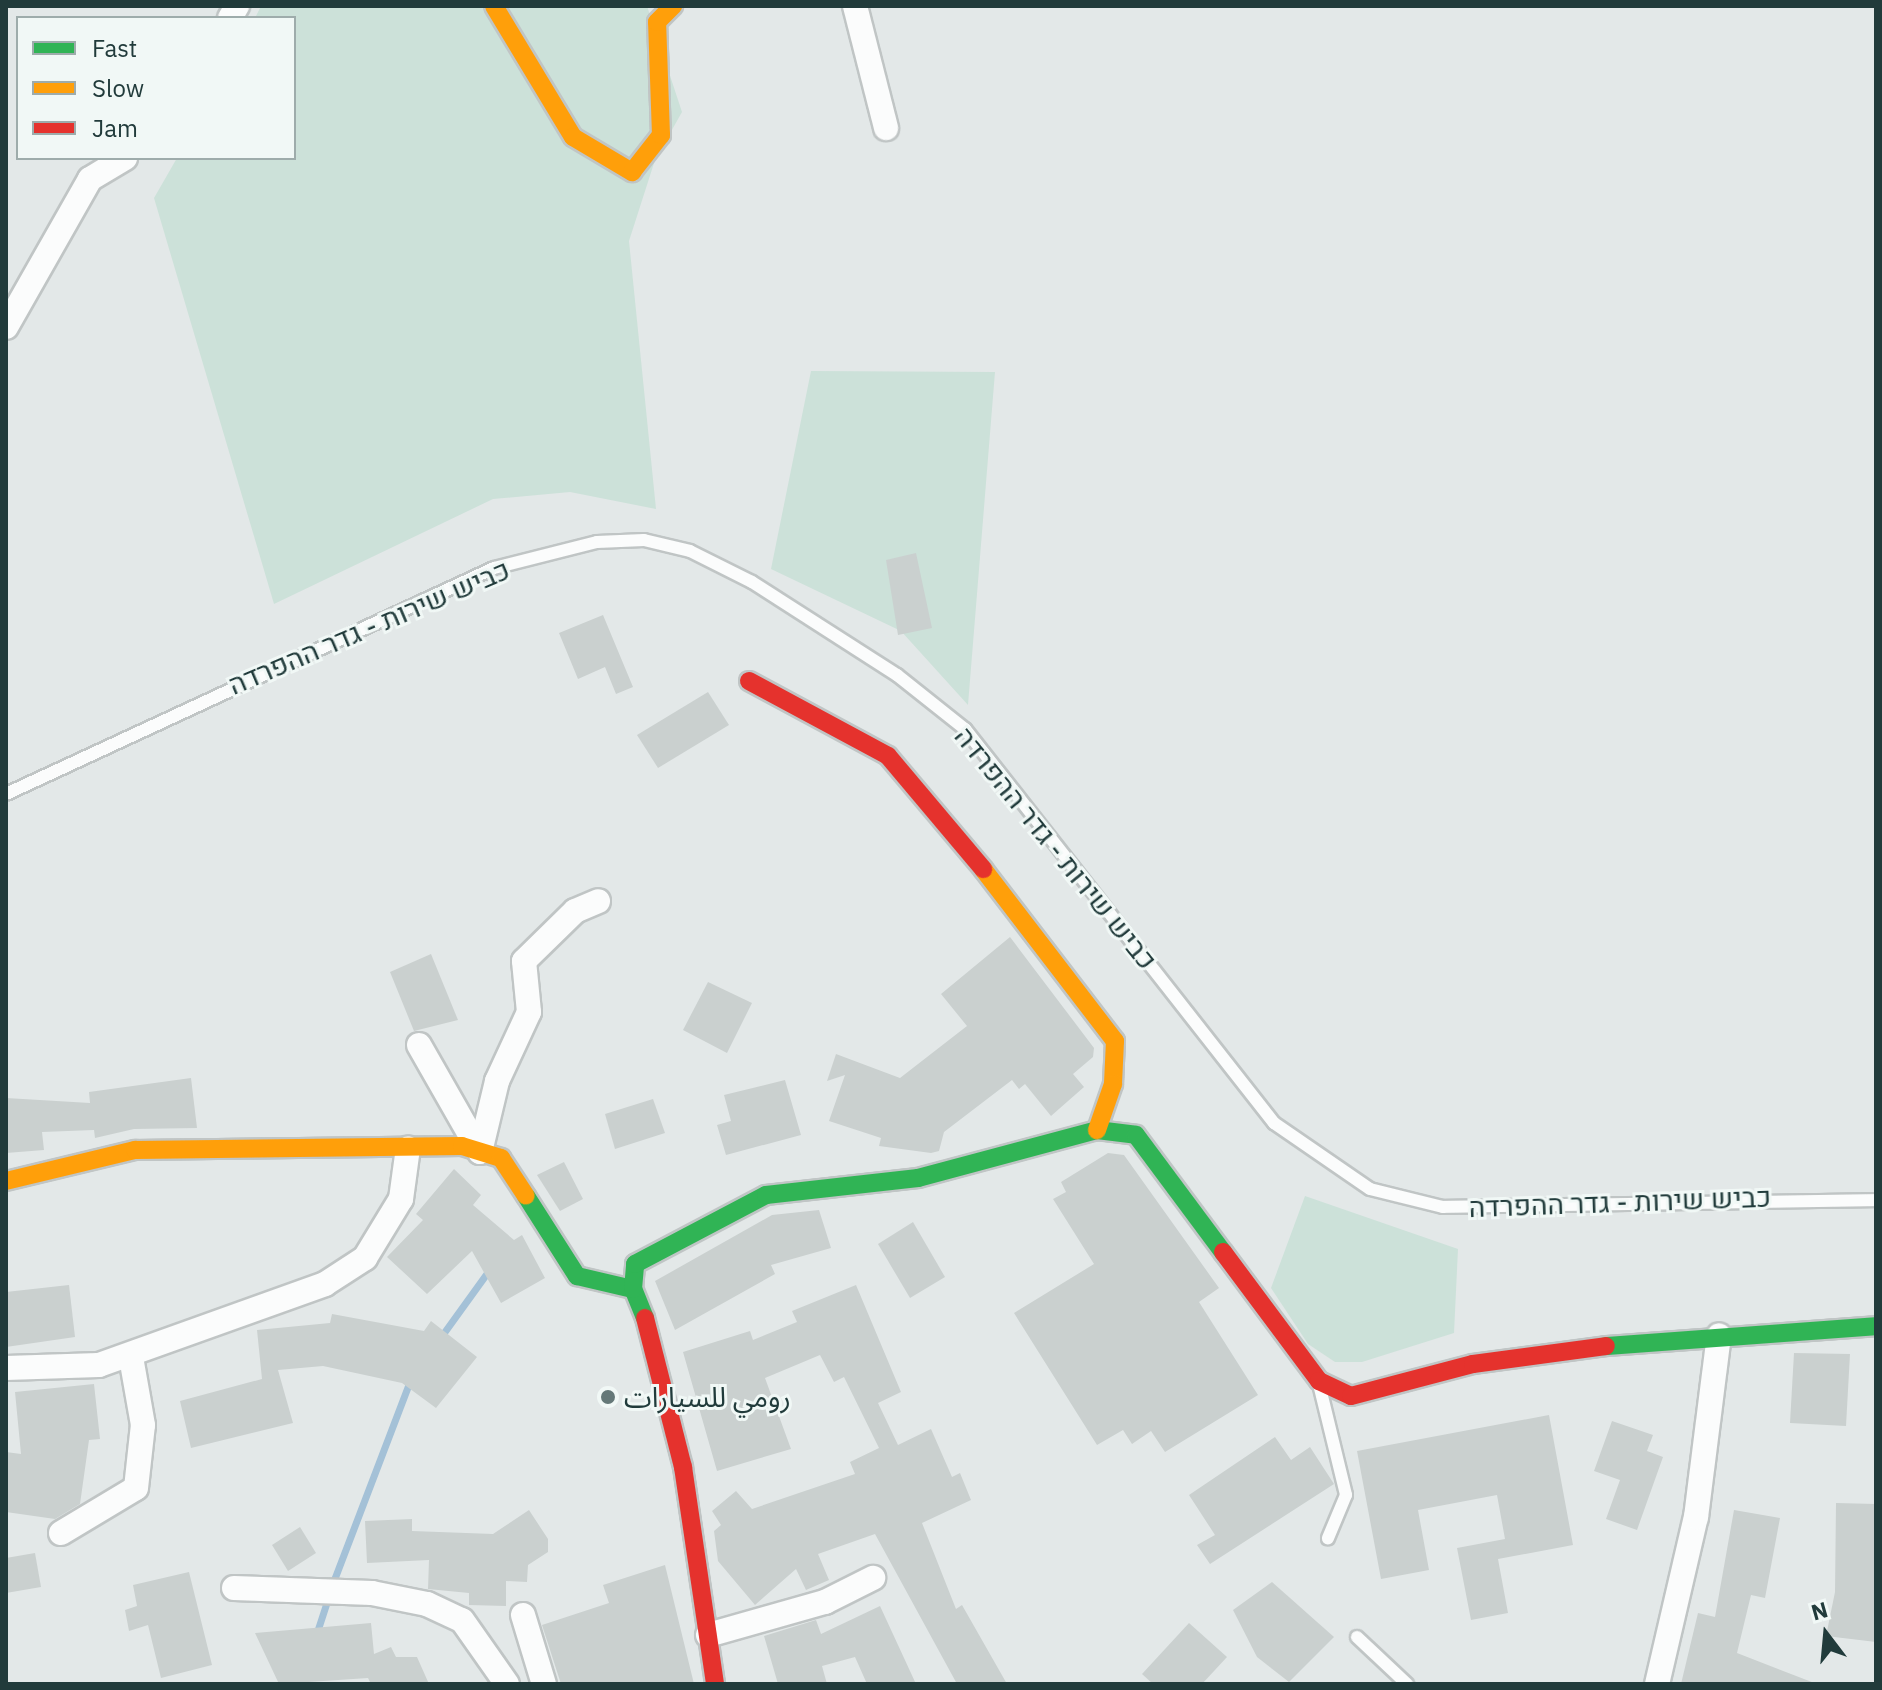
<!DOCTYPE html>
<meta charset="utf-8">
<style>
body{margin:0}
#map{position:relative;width:1882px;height:1690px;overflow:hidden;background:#e3e8e8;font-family:"IBM Plex Sans","Noto Sans Arabic",Heebo,sans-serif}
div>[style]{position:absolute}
.green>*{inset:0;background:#cce1d9}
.stream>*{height:7px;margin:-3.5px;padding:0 3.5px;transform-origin:3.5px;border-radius:3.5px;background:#a4c1d7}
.building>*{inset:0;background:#cad0cf}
.roads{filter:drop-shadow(2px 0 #c0c5c5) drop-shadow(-2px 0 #c0c5c5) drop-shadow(0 2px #c0c5c5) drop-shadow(0 -2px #c0c5c5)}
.lane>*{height:12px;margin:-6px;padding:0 6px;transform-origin:6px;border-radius:6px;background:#fbfcfc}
.street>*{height:24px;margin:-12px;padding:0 12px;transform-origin:12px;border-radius:12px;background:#fbfcfc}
.fast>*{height:18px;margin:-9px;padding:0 9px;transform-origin:9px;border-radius:9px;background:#30b455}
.slow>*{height:18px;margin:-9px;padding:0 9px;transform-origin:9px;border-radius:9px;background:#ff9f0a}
.jam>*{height:18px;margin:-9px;padding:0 9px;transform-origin:9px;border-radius:9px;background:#e5322d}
.dots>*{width:22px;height:22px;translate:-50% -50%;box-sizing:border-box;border:4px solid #f1f8f6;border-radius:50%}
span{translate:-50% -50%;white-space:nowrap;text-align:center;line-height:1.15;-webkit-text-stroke:6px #f1f8f6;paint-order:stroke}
.street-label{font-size:28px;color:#213b3b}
.poi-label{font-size:28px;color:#213b3b}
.left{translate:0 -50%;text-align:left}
.frame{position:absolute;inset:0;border:8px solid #213b3b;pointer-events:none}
.legend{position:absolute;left:16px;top:16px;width:280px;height:144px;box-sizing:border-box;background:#f1f8f6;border:2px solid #9eacab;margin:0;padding:10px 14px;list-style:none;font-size:24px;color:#213b3b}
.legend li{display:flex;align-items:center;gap:16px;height:40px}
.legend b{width:40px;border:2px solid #9eacab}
.north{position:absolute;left:1786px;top:1594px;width:80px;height:80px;-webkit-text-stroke:6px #f1f8f6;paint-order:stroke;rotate:344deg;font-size:22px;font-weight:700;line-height:32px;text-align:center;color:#213b3b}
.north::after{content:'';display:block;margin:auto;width:28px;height:36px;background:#213b3b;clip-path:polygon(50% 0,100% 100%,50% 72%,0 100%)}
</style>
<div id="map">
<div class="green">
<i style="clip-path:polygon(261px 6px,647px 6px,682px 112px,655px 160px,629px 241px,656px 509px,570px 492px,493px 499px,274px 604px,154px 198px,177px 158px,294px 158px,294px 18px,255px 18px)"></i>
<i style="clip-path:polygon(811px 371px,995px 372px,968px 705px,901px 631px,771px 569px)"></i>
<i style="clip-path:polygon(1305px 1196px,1458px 1249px,1454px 1333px,1362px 1362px,1335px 1362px,1308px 1344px,1271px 1288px)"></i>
</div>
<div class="stream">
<i style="left:440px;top:1338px;width:84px;rotate:-54.2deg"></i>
<i style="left:332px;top:1585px;width:218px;rotate:-69.1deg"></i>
<i style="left:316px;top:1635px;width:40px;rotate:-72deg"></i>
</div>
<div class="building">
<i style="clip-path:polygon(916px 553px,932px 628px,898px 635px,886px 560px)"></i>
<i style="clip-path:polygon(603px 615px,633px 687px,616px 694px,605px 667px,578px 679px,559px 633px)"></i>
<i style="clip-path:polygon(708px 692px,729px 725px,658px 768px,637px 735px)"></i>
<i style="clip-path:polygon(1010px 937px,1094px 1048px,1093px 1057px,1073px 1074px,1084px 1087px,1051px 1116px,1025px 1084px,1019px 1089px,1012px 1080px,944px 1132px,939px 1151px,931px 1153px,879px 1146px,881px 1138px,829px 1121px,845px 1075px,827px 1081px,836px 1054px,900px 1078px,967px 1026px,941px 994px)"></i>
<i style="clip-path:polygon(431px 954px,458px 1020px,414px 1031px,390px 972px)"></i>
<i style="clip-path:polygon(708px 982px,752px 1003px,727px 1053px,683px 1030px)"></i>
<i style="clip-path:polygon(191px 1078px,197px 1128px,134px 1129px,95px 1138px,94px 1130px,42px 1132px,44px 1150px,6px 1153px,6px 1098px,90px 1103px,89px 1092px)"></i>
<i style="clip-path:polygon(785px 1080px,801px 1135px,726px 1155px,717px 1125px,731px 1121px,724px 1095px)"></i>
<i style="clip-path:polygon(653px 1099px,665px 1133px,615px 1149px,605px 1114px)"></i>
<i style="clip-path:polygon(1108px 1153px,1124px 1155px,1219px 1288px,1199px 1302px,1258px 1395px,1165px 1452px,1151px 1431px,1132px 1444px,1123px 1430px,1097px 1445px,1014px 1313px,1094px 1264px,1053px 1199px,1066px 1192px,1061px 1182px)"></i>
<i style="clip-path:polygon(564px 1162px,583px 1199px,560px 1211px,537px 1175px)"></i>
<i style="clip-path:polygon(454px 1169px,481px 1195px,473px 1205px,514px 1240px,522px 1235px,545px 1278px,501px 1303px,472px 1251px,427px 1294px,387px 1257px,423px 1220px,416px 1214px)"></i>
<i style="clip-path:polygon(819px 1210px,831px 1248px,771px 1265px,775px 1274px,675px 1330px,655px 1281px,772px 1215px)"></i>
<i style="clip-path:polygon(913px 1222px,945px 1277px,910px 1298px,878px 1244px)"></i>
<i style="clip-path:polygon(69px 1285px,75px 1337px,6px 1347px,6px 1292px)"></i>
<i style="clip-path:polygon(856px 1285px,901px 1392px,878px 1403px,898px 1445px,931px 1429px,952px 1477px,960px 1473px,971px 1500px,922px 1523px,956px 1609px,962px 1605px,1007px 1684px,957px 1684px,875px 1534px,818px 1554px,829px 1580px,806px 1590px,796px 1569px,755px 1605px,718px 1561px,714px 1531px,721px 1525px,712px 1511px,736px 1491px,752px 1509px,855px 1474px,850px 1462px,879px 1448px,844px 1377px,834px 1382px,820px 1355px,765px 1378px,791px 1449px,717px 1471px,683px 1352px,750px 1331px,753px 1340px,797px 1322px,792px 1311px)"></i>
<i style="clip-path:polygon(332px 1314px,424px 1331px,431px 1321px,477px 1357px,436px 1408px,402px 1383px,323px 1366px,278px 1370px,293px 1423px,191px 1448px,180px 1401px,262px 1379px,257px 1330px,330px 1323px)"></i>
<i style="clip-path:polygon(1794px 1353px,1850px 1354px,1846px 1426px,1790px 1423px)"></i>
<i style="clip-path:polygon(94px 1384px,100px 1439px,89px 1440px,80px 1504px,55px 1519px,6px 1512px,6px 1452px,21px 1454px,15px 1392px)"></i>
<i style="clip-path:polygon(1549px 1415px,1573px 1545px,1498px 1559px,1508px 1613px,1471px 1620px,1457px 1548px,1505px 1539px,1497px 1495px,1418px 1510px,1429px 1570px,1381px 1579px,1357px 1451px)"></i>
<i style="clip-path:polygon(1612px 1421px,1653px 1435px,1647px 1451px,1663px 1457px,1637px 1530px,1606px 1519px,1620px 1480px,1594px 1471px)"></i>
<i style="clip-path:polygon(1275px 1437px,1291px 1460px,1310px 1447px,1334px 1484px,1210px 1564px,1197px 1545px,1215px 1535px,1189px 1495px)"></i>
<i style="clip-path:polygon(1836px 1503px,1876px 1504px,1876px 1642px,1826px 1636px,1835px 1592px)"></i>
<i style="clip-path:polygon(529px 1510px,548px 1539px,548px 1552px,528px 1565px,527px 1582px,506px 1581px,506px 1606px,469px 1605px,469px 1593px,428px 1589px,429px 1560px,367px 1563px,365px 1521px,412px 1519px,412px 1531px,493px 1534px)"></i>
<i style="clip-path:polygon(1734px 1510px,1780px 1518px,1765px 1598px,1751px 1595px,1737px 1653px,1817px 1684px,1681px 1684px,1698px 1613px,1715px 1617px)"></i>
<i style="clip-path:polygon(300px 1527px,316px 1553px,288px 1571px,272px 1545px)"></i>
<i style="clip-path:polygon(35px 1553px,41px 1587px,6px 1593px,6px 1558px)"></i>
<i style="clip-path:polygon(665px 1565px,694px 1684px,561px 1684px,542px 1625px,609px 1603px,603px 1585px)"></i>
<i style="clip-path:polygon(189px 1572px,212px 1665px,161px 1678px,148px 1625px,129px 1631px,125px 1610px,137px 1606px,133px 1585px)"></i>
<i style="clip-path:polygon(1272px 1582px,1334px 1637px,1289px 1682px,1257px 1657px,1233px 1610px)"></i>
<i style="clip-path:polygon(880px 1606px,916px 1684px,867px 1684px,855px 1657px,822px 1666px,827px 1684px,778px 1684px,764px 1636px,816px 1620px,821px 1634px)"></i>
<i style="clip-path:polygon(371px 1623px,374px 1654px,391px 1647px,396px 1657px,417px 1657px,429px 1684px,371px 1684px,368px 1678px,279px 1684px,255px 1633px)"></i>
<i style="clip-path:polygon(1189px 1623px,1227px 1657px,1202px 1684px,1153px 1684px,1142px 1674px)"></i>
</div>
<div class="roads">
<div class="lane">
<i style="left:6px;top:794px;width:538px;rotate:-24.85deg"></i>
<i style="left:494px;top:568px;width:106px;rotate:-14.2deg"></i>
<i style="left:597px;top:542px;width:47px;rotate:-2.4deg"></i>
<i style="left:644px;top:540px;width:47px;rotate:13.4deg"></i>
<i style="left:690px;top:551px;width:69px;rotate:26.6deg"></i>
<i style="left:752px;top:582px;width:172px;rotate:32.7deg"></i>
<i style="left:897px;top:675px;width:87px;rotate:38.5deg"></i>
<i style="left:965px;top:729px;width:501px;rotate:51.89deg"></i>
<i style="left:1274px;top:1123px;width:116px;rotate:34.5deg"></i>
<i style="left:1370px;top:1189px;width:75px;rotate:13.9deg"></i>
<i style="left:1443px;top:1207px;width:433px;rotate:-0.9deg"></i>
<i style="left:1320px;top:1388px;width:110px;rotate:76.3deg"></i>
<i style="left:1346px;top:1495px;width:47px;rotate:112.7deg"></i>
<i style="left:1357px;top:1637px;width:69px;rotate:43.2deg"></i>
</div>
<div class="street">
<i style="left:855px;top:6px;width:126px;rotate:75.7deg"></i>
<i style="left:230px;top:18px;width:14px;rotate:-60deg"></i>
<i style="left:6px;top:327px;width:170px;rotate:-60.4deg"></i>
<i style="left:90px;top:179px;width:41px;rotate:-31deg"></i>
<i style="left:419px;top:1045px;width:123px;rotate:60.3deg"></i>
<i style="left:480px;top:1152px;width:73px;rotate:-76.5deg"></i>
<i style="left:497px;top:1081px;width:76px;rotate:-65.1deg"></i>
<i style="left:529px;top:1012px;width:51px;rotate:-95.6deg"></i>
<i style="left:524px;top:961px;width:71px;rotate:-44.4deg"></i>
<i style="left:575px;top:911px;width:25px;rotate:-23deg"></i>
<i style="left:6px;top:1368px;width:93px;rotate:-1.8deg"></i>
<i style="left:99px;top:1365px;width:240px;rotate:-19.7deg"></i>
<i style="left:325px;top:1284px;width:48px;rotate:-33deg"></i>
<i style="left:365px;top:1258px;width:69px;rotate:-58.6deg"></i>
<i style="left:401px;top:1199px;width:51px;rotate:-82.2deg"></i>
<i style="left:61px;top:1533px;width:87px;rotate:-31deg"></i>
<i style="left:136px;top:1488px;width:63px;rotate:-83.7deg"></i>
<i style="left:143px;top:1425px;width:69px;rotate:-100deg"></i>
<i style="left:234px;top:1588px;width:138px;rotate:2.1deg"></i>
<i style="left:372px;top:1593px;width:56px;rotate:11.3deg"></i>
<i style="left:427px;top:1604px;width:38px;rotate:25deg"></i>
<i style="left:462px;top:1620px;width:78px;rotate:54.9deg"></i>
<i style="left:523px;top:1615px;width:72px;rotate:73.1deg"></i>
<i style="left:708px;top:1635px;width:122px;rotate:-15.8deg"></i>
<i style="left:825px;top:1602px;width:54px;rotate:-26.6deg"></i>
<i style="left:1657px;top:1684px;width:171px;rotate:-76.9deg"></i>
<i style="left:1696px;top:1517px;width:183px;rotate:-82.8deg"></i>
</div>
<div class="fast">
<i style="left:526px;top:1196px;width:95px;rotate:57.5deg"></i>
<i style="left:577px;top:1276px;width:57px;rotate:13.1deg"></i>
<i style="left:645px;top:1318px;width:31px;rotate:-112deg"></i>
<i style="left:633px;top:1289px;width:25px;rotate:-85deg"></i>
<i style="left:635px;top:1264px;width:148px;rotate:-27.8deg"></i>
<i style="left:766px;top:1195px;width:153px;rotate:-6.4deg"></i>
<i style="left:918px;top:1178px;width:185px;rotate:-15deg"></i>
<i style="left:1097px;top:1130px;width:39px;rotate:7deg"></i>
<i style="left:1136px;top:1135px;width:146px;rotate:53.4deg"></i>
<i style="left:1606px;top:1346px;width:271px;rotate:-4.2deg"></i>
</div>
<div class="slow">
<i style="left:494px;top:6px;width:153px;rotate:58.9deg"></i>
<i style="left:573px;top:137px;width:69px;rotate:30.7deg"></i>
<i style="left:632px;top:172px;width:47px;rotate:-51.9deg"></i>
<i style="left:661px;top:135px;width:113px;rotate:-92deg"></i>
<i style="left:657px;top:22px;width:23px;rotate:-45deg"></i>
<i style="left:983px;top:869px;width:217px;rotate:52.5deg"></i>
<i style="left:1115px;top:1041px;width:43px;rotate:92.7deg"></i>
<i style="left:1113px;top:1084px;width:49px;rotate:109.2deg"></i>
<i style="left:6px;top:1181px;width:133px;rotate:-13.5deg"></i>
<i style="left:135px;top:1150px;width:327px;rotate:-0.7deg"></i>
<i style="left:462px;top:1146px;width:41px;rotate:17.1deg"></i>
<i style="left:501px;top:1158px;width:45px;rotate:56.7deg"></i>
</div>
<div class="jam">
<i style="left:749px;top:681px;width:158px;rotate:28.3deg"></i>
<i style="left:888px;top:756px;width:148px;rotate:49.9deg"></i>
<i style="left:1223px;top:1252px;width:161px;rotate:53.3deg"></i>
<i style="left:1319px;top:1381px;width:35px;rotate:25deg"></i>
<i style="left:1351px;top:1396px;width:126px;rotate:-14.7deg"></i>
<i style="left:1473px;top:1364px;width:134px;rotate:-7.7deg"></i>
<i style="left:645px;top:1318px;width:154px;rotate:75.7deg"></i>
<i style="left:683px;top:1467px;width:219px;rotate:81.6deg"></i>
</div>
</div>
<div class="dots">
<i style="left:608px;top:1397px;background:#657878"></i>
</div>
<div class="street-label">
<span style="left:369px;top:627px;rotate:-23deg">כביש שירות - גדר ההפרדה</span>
<span style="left:1056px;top:848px;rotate:51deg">כביש שירות - גדר ההפרדה</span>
<span style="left:1620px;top:1202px;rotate:-2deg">כביש שירות - גדר ההפרדה</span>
</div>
<div class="poi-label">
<span class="left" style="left:624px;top:1397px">رومي للسيارات</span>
</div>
<div class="frame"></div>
<ul class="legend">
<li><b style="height:10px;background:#30b455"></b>Fast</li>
<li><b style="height:10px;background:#ff9f0a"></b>Slow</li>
<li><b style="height:10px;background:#e5322d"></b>Jam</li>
</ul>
<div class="north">N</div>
</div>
